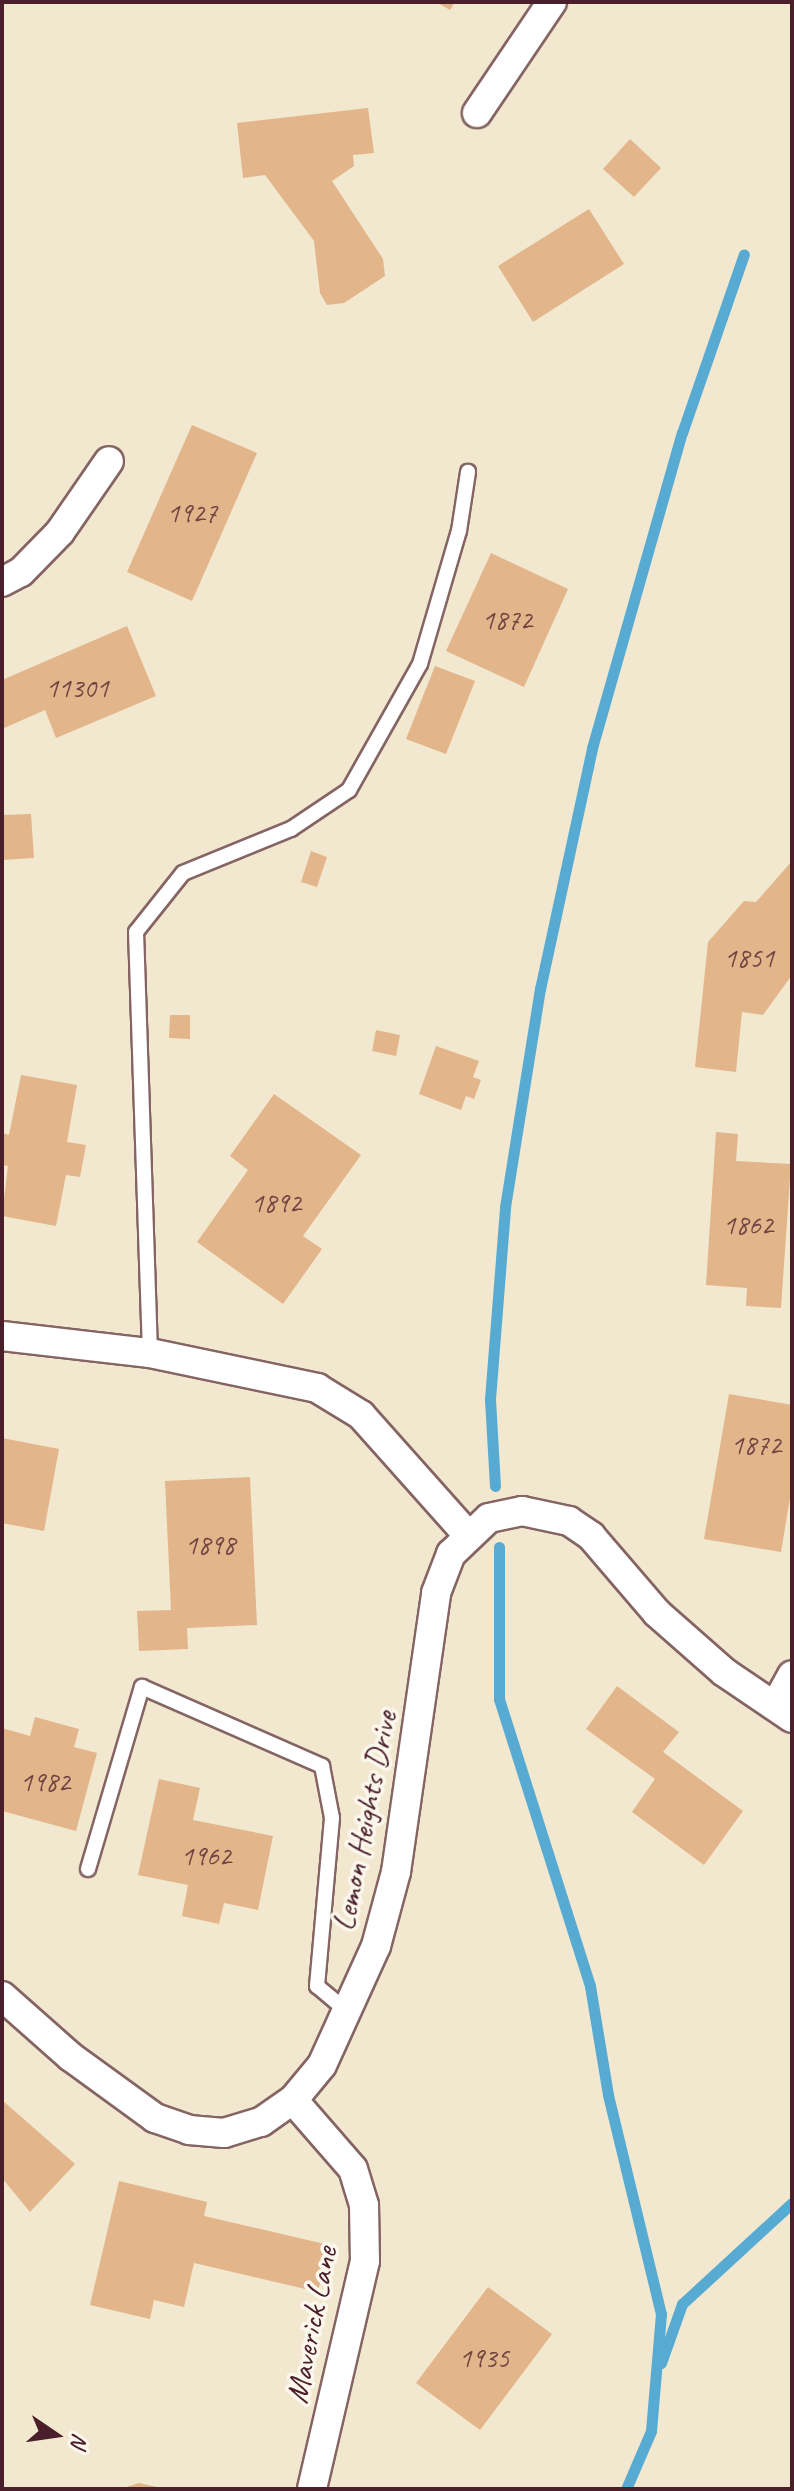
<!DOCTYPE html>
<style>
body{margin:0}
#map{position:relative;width:794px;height:2491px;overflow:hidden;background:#f2e8cf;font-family:Caveat,sans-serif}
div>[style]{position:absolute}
.stream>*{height:11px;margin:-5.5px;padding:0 5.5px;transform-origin:5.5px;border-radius:5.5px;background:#57abd3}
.building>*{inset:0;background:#e3b58a}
.roads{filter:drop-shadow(2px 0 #856564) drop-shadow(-2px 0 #856564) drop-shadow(0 2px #856564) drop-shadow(0 -2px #856564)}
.lane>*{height:14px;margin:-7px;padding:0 7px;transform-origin:7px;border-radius:7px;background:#fff}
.street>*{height:28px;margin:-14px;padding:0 14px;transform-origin:14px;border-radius:14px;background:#fff}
span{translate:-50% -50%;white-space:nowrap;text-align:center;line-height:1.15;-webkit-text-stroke:7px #fbf7ec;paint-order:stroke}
.number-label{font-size:28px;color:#704443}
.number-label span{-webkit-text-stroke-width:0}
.street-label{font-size:32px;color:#4a1f2b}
.frame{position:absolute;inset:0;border:4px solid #4a1f2b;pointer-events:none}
.north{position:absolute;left:16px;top:2395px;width:80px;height:80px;-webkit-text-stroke:6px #fbf7ec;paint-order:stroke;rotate:103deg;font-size:22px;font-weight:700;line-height:32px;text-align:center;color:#4a1f2b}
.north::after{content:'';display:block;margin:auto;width:28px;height:36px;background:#4a1f2b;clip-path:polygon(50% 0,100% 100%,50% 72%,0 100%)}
</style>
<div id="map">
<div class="stream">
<i style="left:495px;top:1486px;width:87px;rotate:-93.3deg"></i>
<i style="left:490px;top:1399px;width:193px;rotate:-85.5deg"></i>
<i style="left:505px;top:1207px;width:221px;rotate:-80.9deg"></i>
<i style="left:540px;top:989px;width:247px;rotate:-77.8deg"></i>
<i style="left:592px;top:748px;width:328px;rotate:-74.1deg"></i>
<i style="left:682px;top:433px;width:189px;rotate:-70.9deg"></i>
<i style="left:499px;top:1547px;width:152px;rotate:90deg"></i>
<i style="left:499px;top:1699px;width:301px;rotate:72.4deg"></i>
<i style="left:590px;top:1986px;width:110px;rotate:80.6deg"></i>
<i style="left:608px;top:2095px;width:225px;rotate:76.4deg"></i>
<i style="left:661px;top:2314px;width:117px;rotate:94.9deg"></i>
<i style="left:651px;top:2431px;width:63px;rotate:113.3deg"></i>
<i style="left:661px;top:2363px;width:63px;rotate:-70.4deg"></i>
<i style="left:682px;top:2304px;width:149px;rotate:-42.6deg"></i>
</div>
<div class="building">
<i style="clip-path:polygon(436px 2px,455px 2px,450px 10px)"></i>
<i style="clip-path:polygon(368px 108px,374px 153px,353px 155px,354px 166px,332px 181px,383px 259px,385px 276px,344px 303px,327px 305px,320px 293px,314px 241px,265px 175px,243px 178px,237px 123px)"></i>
<i style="clip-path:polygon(630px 139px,661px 168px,634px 197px,603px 169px)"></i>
<i style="clip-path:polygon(589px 209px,624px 264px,533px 322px,498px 266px)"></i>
<i style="clip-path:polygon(192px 425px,257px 453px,192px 601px,127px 572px)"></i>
<i style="clip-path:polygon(491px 553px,568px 589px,524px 687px,446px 651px)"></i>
<i style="clip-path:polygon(127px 626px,156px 696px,56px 738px,45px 710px,2px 729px,2px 680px)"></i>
<i style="clip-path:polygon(435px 666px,475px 681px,446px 754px,406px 739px)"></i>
<i style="clip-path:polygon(31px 814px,34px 858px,2px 860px,2px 815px)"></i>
<i style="clip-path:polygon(311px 851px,327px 857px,317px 887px,301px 882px)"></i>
<i style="clip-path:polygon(792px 861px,792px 975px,763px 1015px,742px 1012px,736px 1072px,695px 1067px,708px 942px,744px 901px,756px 902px)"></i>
<i style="clip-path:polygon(170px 1015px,190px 1015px,190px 1039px,169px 1038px)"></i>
<i style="clip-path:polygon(376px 1030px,400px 1035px,396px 1056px,372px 1051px)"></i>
<i style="clip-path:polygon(436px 1046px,479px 1061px,473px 1077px,481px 1080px,474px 1099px,466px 1096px,461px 1110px,419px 1094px)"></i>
<i style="clip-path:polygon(21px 1075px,77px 1085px,67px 1142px,86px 1145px,80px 1177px,66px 1175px,56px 1226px,2px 1216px,8px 1166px,2px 1165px,2px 1133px,9px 1135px)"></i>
<i style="clip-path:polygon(274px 1094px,361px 1155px,303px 1236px,322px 1249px,283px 1304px,197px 1242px,248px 1170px,230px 1156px)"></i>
<i style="clip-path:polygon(716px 1132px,738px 1134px,736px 1161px,791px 1164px,781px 1308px,746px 1306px,747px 1288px,706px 1285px)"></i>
<i style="clip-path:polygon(729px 1394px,792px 1405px,792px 1486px,781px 1552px,704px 1539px)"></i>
<i style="clip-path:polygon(2px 1438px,59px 1449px,44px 1531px,2px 1523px)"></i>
<i style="clip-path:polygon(250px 1477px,257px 1625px,187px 1628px,188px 1649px,139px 1651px,137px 1611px,171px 1610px,165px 1481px)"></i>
<i style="clip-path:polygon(617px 1686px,679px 1732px,663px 1752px,743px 1811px,704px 1865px,632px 1812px,655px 1779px,586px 1729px)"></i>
<i style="clip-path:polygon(35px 1717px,79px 1729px,74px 1747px,97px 1753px,76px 1831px,2px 1811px,2px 1728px,30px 1736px)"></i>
<i style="clip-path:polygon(159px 1779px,200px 1788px,193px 1820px,273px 1836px,258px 1910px,224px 1903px,219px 1924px,182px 1916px,188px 1885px,138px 1875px)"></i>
<i style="clip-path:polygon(2px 2100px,75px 2164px,30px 2212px,2px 2178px)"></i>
<i style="clip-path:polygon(119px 2181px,207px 2202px,204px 2216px,329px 2245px,318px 2292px,194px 2263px,184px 2307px,154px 2300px,150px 2319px,90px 2305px)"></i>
<i style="clip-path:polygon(488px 2287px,552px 2334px,480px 2430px,416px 2383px)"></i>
<i style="clip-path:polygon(139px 2483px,162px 2488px,162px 2489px,120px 2489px)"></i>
</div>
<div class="roads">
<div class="lane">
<i style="left:150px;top:1353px;width:421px;rotate:-91.9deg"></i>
<i style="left:136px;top:932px;width:75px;rotate:-51.5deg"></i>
<i style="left:183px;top:873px;width:117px;rotate:-22.2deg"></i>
<i style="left:291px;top:829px;width:70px;rotate:-33.9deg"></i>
<i style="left:349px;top:790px;width:145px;rotate:-60.6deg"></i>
<i style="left:420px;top:664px;width:139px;rotate:-73.7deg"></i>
<i style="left:459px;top:531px;width:60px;rotate:-81.3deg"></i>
<i style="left:88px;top:1869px;width:190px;rotate:-73.5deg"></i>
<i style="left:142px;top:1687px;width:197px;rotate:23.7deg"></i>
<i style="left:322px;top:1766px;width:53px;rotate:79.1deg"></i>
<i style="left:332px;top:1818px;width:169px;rotate:95.1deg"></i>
<i style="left:317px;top:1986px;width:40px;rotate:40deg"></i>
</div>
<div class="street">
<i style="left:477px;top:113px;width:134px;rotate:-56deg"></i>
<i style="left:2px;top:582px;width:21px;rotate:-28deg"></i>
<i style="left:21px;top:572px;width:56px;rotate:-45.7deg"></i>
<i style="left:60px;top:532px;width:86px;rotate:-55.4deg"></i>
<i style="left:2px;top:1336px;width:149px;rotate:6.6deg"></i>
<i style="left:150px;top:1353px;width:171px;rotate:11.8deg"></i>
<i style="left:317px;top:1388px;width:52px;rotate:31.5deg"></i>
<i style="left:361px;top:1415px;width:161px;rotate:48.3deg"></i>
<i style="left:775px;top:1706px;width:35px;rotate:-61deg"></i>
<i style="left:2px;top:1996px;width:92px;rotate:41.5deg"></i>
<i style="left:71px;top:2057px;width:104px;rotate:36deg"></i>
<i style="left:155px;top:2118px;width:36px;rotate:19deg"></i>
<i style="left:189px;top:2130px;width:35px;rotate:5deg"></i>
<i style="left:224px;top:2133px;width:39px;rotate:-17deg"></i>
<i style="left:261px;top:2122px;width:39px;rotate:-35deg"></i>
<i style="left:293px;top:2100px;width:45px;rotate:-50.4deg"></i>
<i style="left:322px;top:2065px;width:131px;rotate:-65.6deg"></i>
<i style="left:376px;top:1946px;width:77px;rotate:-74.9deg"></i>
<i style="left:396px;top:1872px;width:282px;rotate:-81.8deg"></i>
<i style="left:436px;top:1593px;width:42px;rotate:-69deg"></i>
<i style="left:451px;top:1554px;width:52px;rotate:-43.5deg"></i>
<i style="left:489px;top:1518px;width:34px;rotate:-12deg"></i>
<i style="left:522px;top:1511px;width:48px;rotate:12deg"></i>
<i style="left:569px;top:1521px;width:27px;rotate:34deg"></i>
<i style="left:591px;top:1536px;width:101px;rotate:49.4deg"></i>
<i style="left:657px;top:1613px;width:89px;rotate:41.4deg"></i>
<i style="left:724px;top:1672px;width:82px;rotate:34.1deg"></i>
<i style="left:293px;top:2100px;width:91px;rotate:49deg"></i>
<i style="left:353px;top:2169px;width:38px;rotate:73deg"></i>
<i style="left:364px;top:2205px;width:56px;rotate:89deg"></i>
<i style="left:365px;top:2261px;width:234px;rotate:103.1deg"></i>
</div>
</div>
<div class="number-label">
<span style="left:192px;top:513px">1927</span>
<span style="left:507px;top:620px">1872</span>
<span style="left:77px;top:688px">11301</span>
<span style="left:749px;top:958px">1851</span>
<span style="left:276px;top:1203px">1892</span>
<span style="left:748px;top:1225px">1862</span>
<span style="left:756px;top:1445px">1872</span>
<span style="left:210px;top:1545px">1898</span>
<span style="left:45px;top:1782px">1982</span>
<span style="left:206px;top:1856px">1962</span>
<span style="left:484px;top:2358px">1935</span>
</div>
<div class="street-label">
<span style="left:365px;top:1821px;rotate:-79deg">Lemon Heights Drive</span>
<span style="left:312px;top:2325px;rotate:-79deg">Maverick Lane</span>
</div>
<div class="frame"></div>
<div class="north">N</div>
</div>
